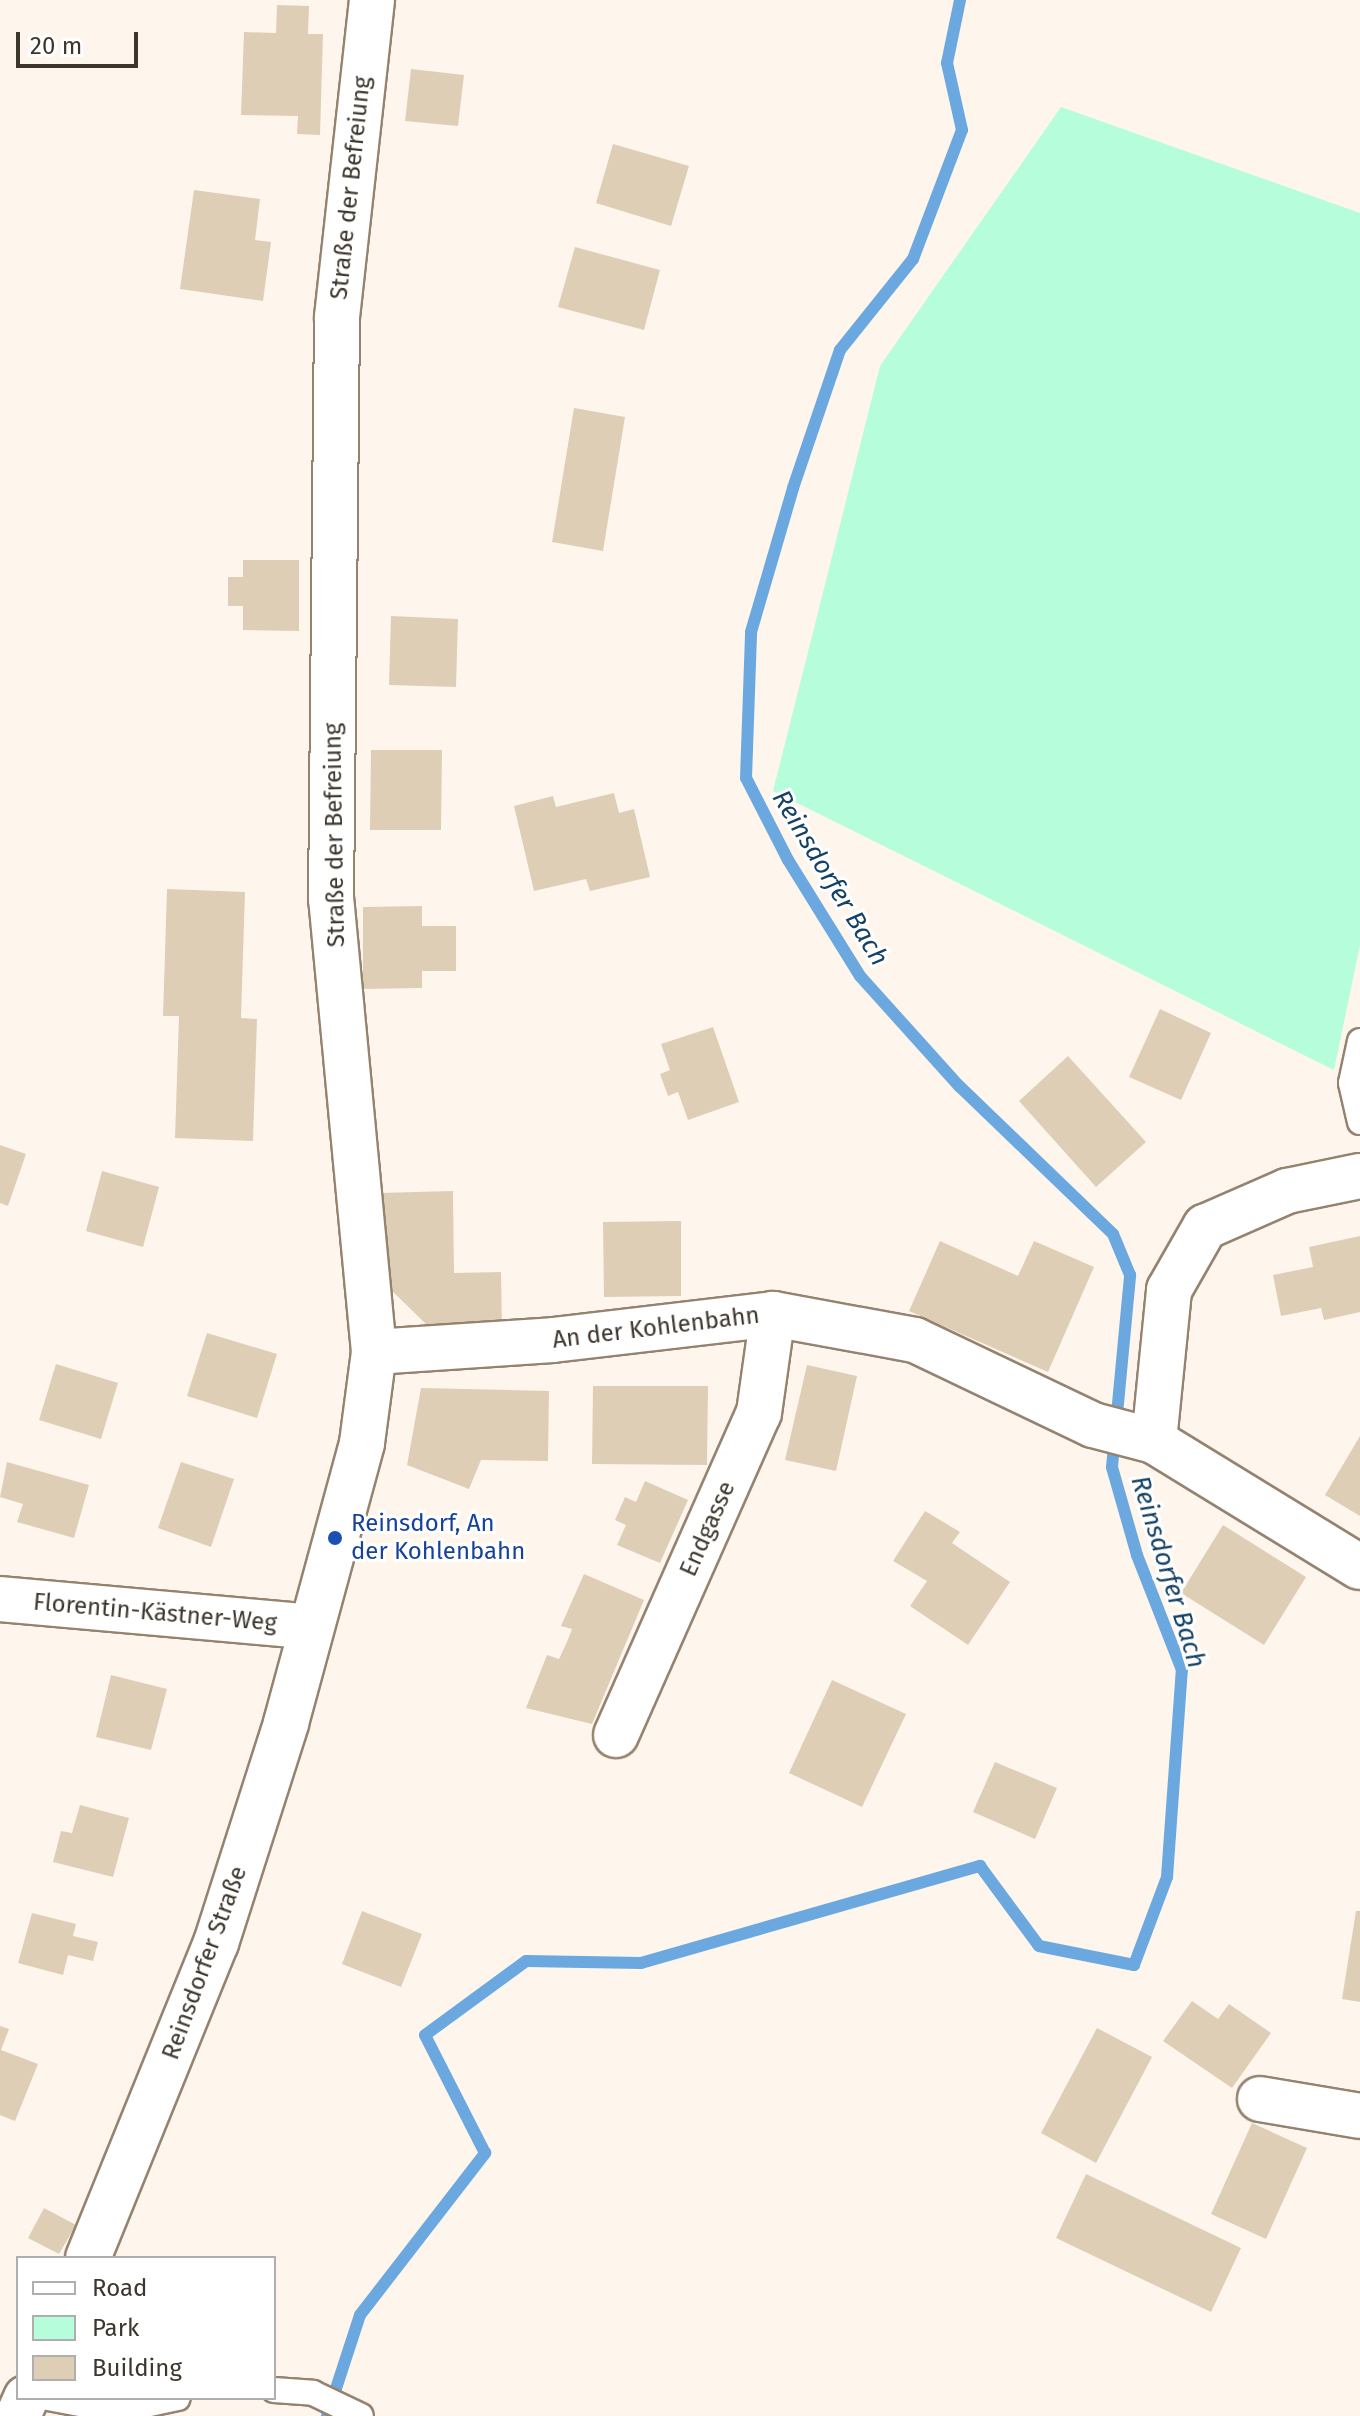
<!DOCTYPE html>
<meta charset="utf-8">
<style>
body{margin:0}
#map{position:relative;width:1360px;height:2416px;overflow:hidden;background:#fef6ed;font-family:"Fira Sans",sans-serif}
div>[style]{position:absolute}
.green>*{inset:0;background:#b5fddb}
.stream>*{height:12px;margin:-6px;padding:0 6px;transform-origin:6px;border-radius:6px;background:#6ba8df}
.building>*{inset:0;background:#deceb6}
.roads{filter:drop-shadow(2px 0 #95836f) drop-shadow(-2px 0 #95836f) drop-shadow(0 2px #95836f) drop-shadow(0 -2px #95836f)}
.lane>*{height:24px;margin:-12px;padding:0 12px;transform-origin:12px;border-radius:12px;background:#fff}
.street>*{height:44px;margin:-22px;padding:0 22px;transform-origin:22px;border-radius:22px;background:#fff}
.dots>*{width:22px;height:22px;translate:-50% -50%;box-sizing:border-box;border:4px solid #fff;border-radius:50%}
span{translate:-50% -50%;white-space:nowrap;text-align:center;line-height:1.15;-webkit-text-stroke:6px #fff;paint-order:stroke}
.street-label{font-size:24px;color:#3d362d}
.transit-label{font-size:24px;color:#164399}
.left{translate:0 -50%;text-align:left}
.water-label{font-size:26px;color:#144165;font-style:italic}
.legend{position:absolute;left:16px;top:2256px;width:260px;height:144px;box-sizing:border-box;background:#fff;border:2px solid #b1afab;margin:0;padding:10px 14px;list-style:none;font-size:24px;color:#3d362d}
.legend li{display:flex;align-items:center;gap:16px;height:40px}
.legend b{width:40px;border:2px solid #b1afab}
.scale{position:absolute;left:16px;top:32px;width:122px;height:36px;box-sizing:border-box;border:4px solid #3d362d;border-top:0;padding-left:10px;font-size:24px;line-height:28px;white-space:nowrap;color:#3d362d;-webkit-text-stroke:6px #fff;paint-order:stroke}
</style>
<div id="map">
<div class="green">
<i style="clip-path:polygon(1061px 107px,1360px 213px,1360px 945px,1334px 1070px,773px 791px,880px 366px)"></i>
</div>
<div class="stream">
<i style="left:327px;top:2416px;width:106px;rotate:-71.9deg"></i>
<i style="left:360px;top:2315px;width:205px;rotate:-52.3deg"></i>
<i style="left:485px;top:2153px;width:132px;rotate:-117deg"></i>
<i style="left:425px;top:2035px;width:125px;rotate:-36.2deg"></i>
<i style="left:526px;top:1961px;width:115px;rotate:1deg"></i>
<i style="left:641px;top:1963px;width:353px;rotate:-16deg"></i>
<i style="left:980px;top:1866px;width:99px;rotate:53.6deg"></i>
<i style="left:1039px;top:1946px;width:97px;rotate:11.3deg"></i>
<i style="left:1134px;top:1965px;width:94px;rotate:-69.4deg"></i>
<i style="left:1167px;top:1877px;width:208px;rotate:-85.9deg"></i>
<i style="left:1182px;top:1670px;width:123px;rotate:-111.4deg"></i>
<i style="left:1137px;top:1555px;width:91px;rotate:-105.9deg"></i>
<i style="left:1112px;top:1467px;width:193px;rotate:-84.6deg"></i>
<i style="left:1130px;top:1275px;width:44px;rotate:-112.5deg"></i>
<i style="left:1113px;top:1234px;width:214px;rotate:-136.1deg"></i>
<i style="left:959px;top:1086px;width:148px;rotate:-132deg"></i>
<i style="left:860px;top:976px;width:137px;rotate:-121.8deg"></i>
<i style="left:788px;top:860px;width:92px;rotate:-117.1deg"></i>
<i style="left:746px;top:778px;width:146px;rotate:-88deg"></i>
<i style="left:751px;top:632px;width:150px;rotate:-73.7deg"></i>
<i style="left:793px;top:488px;width:146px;rotate:-71.2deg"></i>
<i style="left:840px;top:350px;width:117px;rotate:-51.3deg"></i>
<i style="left:913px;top:259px;width:138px;rotate:-69.2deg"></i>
<i style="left:962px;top:130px;width:69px;rotate:-102.6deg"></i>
<i style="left:947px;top:63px;width:64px;rotate:-78.3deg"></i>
</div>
<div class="building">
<i style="clip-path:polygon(277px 5px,309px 6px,308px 34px,323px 34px,320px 135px,297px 134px,298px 116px,241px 115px,244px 32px,276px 33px)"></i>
<i style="clip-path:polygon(411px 69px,464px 75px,458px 126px,405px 121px)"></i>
<i style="clip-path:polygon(613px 144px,689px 166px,671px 226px,596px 203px)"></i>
<i style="clip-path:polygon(194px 190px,260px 199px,255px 240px,271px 242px,263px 301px,180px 289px)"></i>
<i style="clip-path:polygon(575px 247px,660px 270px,644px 330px,558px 307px)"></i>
<i style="clip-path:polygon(574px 408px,625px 417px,603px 551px,552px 542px)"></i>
<i style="clip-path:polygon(243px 560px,299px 560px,299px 631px,243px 630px,243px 606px,228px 606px,228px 577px,243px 577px)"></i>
<i style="clip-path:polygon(391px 616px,458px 619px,456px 687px,389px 685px)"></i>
<i style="clip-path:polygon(371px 750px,442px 750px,441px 830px,370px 830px)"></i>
<i style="clip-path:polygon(614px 793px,619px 813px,634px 809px,650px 877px,590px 891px,586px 879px,534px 891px,514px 806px,553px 796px,556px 807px)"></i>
<i style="clip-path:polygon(167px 889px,245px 892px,241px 1018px,257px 1019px,253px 1141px,175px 1138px,179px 1016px,163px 1016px)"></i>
<i style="clip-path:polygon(422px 906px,422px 926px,456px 926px,456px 971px,422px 971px,422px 988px,363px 989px,363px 907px)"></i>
<i style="clip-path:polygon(1160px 1009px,1211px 1033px,1181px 1100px,1129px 1077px)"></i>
<i style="clip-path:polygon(713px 1027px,739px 1102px,688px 1120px,678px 1092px,668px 1096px,660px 1074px,670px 1070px,661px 1044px)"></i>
<i style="clip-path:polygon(1068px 1056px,1146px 1142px,1096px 1187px,1019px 1101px)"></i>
<i style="clip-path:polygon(0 1145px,26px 1154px,8px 1206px,0 1203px)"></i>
<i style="clip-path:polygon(102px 1171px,159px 1187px,143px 1247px,86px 1231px)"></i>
<i style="clip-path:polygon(453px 1191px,454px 1273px,501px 1272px,502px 1328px,431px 1329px,384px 1283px,379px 1193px)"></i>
<i style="clip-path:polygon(681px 1221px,681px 1296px,604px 1297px,603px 1222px)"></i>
<i style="clip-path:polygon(1360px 1236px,1360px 1312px,1324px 1320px,1321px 1308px,1281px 1316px,1273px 1275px,1313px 1267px,1309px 1247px)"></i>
<i style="clip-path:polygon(940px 1241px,1018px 1276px,1034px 1241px,1094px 1267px,1048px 1372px,909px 1311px)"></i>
<i style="clip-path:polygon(207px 1333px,277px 1354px,257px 1418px,187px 1396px)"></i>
<i style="clip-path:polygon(56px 1364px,118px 1383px,101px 1439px,39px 1420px)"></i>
<i style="clip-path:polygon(807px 1365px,857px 1376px,836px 1471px,785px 1460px)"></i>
<i style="clip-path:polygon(593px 1386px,708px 1386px,707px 1465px,592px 1464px)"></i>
<i style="clip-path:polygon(421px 1388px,549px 1391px,548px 1461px,481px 1460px,469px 1489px,407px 1465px)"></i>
<i style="clip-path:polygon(1360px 1436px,1360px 1516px,1325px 1495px)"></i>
<i style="clip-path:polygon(7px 1462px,89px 1485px,74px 1538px,17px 1522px,23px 1504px,0 1497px)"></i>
<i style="clip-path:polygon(181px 1462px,234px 1479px,211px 1547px,158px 1528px)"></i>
<i style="clip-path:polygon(645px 1481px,688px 1500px,660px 1563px,617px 1545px,626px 1525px,615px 1520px,625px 1497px,636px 1502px)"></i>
<i style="clip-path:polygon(925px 1511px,960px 1532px,952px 1543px,1010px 1582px,968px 1645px,910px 1606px,927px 1581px,893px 1561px)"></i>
<i style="clip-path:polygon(1223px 1525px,1306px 1577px,1264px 1645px,1181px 1593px)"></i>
<i style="clip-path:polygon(584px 1574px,644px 1600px,592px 1724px,526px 1708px,547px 1655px,559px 1659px,567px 1642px,572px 1629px,561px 1626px)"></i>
<i style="clip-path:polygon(111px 1675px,167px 1689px,151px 1750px,96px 1737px)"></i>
<i style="clip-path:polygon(832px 1680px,906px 1714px,862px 1807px,789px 1773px)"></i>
<i style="clip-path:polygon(995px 1762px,1057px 1788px,1035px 1839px,973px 1812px)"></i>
<i style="clip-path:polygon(80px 1805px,129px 1818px,113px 1877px,53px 1862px,61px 1831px,72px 1833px)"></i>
<i style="clip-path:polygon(362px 1911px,422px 1934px,401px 1987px,342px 1964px)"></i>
<i style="clip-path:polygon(1356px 1911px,1360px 1911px,1360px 2002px,1342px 1999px)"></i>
<i style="clip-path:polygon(32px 1913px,76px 1924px,73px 1936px,98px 1942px,93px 1961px,68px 1955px,63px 1975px,18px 1963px)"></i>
<i style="clip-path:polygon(1192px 2001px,1218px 2019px,1229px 2004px,1271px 2033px,1232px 2088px,1163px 2041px)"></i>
<i style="clip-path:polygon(0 2026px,9px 2029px,1px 2050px,38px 2064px,15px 2121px,0 2115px)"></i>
<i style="clip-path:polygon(1097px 2028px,1152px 2057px,1096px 2163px,1041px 2133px)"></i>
<i style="clip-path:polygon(1252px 2123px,1307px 2148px,1266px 2239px,1211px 2214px)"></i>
<i style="clip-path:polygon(1086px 2174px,1241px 2248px,1211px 2312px,1056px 2238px)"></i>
<i style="clip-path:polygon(44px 2208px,76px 2225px,59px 2254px,28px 2238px)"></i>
</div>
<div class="roads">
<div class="lane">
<i style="left:1360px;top:1041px;width:43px;rotate:102.1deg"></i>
<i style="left:1351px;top:1083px;width:40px;rotate:77deg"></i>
<i style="left:274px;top:2390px;width:39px;rotate:4deg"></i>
<i style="left:313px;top:2393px;width:53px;rotate:25.6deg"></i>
<i style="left:48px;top:2398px;width:70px;rotate:10.7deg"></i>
<i style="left:117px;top:2411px;width:62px;rotate:-12deg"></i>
</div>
<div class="street">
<i style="left:374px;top:1352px;width:179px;rotate:-3.8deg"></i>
<i style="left:553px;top:1340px;width:222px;rotate:-6.7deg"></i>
<i style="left:773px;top:1314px;width:144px;rotate:10.4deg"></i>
<i style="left:915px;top:1340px;width:197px;rotate:25.5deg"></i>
<i style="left:1093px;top:1425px;width:63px;rotate:14.7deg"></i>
<i style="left:1154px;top:1441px;width:241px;rotate:31.5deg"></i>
<i style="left:1154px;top:1441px;width:152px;rotate:-84.3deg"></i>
<i style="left:1169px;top:1290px;width:73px;rotate:-60.3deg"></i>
<i style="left:1205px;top:1227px;width:90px;rotate:-23.7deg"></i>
<i style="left:1287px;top:1191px;width:75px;rotate:-11.6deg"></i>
<i style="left:0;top:1599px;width:312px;rotate:5.1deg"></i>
<i style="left:616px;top:1735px;width:352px;rotate:-66.1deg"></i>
<i style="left:759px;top:1413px;width:100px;rotate:-82deg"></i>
<i style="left:1260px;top:2099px;width:101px;rotate:9.6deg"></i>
<i style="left:88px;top:2258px;width:340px;rotate:-67.9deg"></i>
<i style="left:216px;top:1943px;width:231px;rotate:-72.3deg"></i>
<i style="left:286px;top:1723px;width:290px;rotate:-74.8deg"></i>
<i style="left:362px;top:1443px;width:92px;rotate:-82.5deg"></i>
<i style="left:374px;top:1352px;width:454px;rotate:-95.4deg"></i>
<i style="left:331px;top:900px;width:583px;rotate:-89.41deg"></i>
<i style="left:337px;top:317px;width:319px;rotate:-83.7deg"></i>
<i style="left:18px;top:2416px;width:20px;rotate:-66deg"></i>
</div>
</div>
<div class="dots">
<i style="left:335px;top:1538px;background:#1a4fb4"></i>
</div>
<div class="street-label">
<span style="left:351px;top:188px;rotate:-84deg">Straße der Befreiung</span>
<span style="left:335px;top:835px;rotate:-91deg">Straße der Befreiung</span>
<span style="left:656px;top:1328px;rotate:-7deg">An der Kohlenbahn</span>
<span style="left:708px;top:1529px;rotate:-66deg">Endgasse</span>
<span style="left:155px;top:1613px;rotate:5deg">Florentin-Kästner-Weg</span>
<span style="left:205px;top:1963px;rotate:-70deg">Reinsdorfer Straße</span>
</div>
<div class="transit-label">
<span class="left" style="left:351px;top:1538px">Reinsdorf, An<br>der Kohlenbahn</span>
</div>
<div class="water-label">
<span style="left:830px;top:878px;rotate:59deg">Reinsdorfer Bach</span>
<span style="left:1168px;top:1572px;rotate:73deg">Reinsdorfer Bach</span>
</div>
<ul class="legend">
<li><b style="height:10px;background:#fff"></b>Road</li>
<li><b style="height:22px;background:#b5fddb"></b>Park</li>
<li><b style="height:22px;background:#deceb6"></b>Building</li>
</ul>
<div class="scale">20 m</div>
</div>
